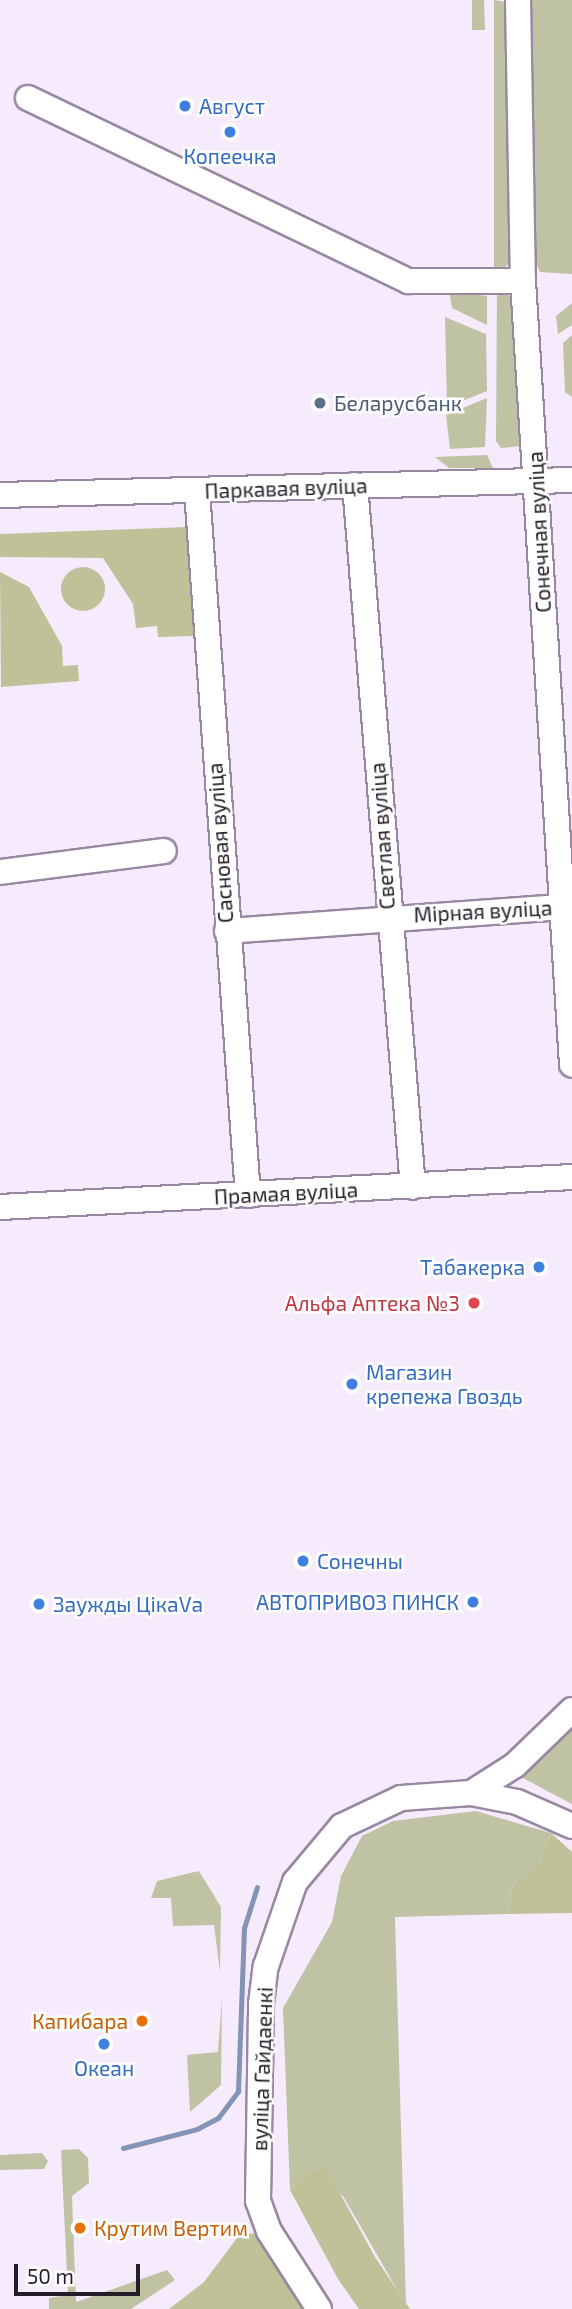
<!DOCTYPE html>
<meta charset="utf-8">
<style>
body{margin:0}
#map{position:relative;width:572px;height:2309px;overflow:hidden;background:#f6ebfc;font-family:"Exo 2",sans-serif}
div>[style]{position:absolute}
.green>*{inset:0;background:#c0c2a4}
.forest>*{inset:0;background:#bfc199}
.round{border-radius:50%}
.stream>*{height:5px;margin:-2.5px;padding:0 2.5px;transform-origin:2.5px;border-radius:2.5px;background:#8394b6}
.roads{filter:drop-shadow(2px 0 #9888a1) drop-shadow(-2px 0 #9888a1) drop-shadow(0 2px #9888a1) drop-shadow(0 -2px #9888a1)}
.minor>*{height:24px;margin:-12px;padding:0 12px;transform-origin:12px;border-radius:12px;background:#fff}
.dots>*{width:19px;height:19px;translate:-50% -50%;box-sizing:border-box;border:4px solid #fdfdfd;border-radius:50%}
span{translate:-50% -50%;white-space:nowrap;text-align:center;line-height:1.15;-webkit-text-stroke:5px #fdfdfd;paint-order:stroke}
.shop-label{font-size:21px;color:#366cbe}
.left{translate:0 -50%;text-align:left}
.right{translate:-100% -50%;text-align:right}
.service-label{font-size:21px;color:#4e5e75}
.street-label{font-size:21px;color:#241e28}
.health-label{font-size:21px;color:#be3a42}
.food-label{font-size:21px;color:#c56008}
.scale{position:absolute;left:14px;top:2264px;width:126px;height:32px;box-sizing:border-box;border:4px solid #241e28;border-top:0;padding-left:9px;font-size:21px;line-height:24px;white-space:nowrap;color:#241e28;-webkit-text-stroke:5px #fdfdfd;paint-order:stroke}
</style>
<div id="map">
<div class="green">
<i style="clip-path:polygon(472px 0,484px 0,485px 30px,472px 30px)"></i>
<i style="clip-path:polygon(494px 0,506px 2px,511px 261px,494px 279px)"></i>
<i style="clip-path:polygon(529px 0,572px 0,572px 274px,540px 272px,533px 255px)"></i>
<i style="clip-path:polygon(497px 288px,513px 298px,522px 446px,501px 448px,496px 441px)"></i>
<i style="clip-path:polygon(449px 291px,487px 296px,487px 325px,452px 308px)"></i>
<i style="clip-path:polygon(572px 303px,572px 325px,558px 334px,556px 316px)"></i>
<i style="clip-path:polygon(445px 317px,486px 334px,487px 391px,447px 407px)"></i>
<i style="clip-path:polygon(572px 335px,572px 397px,565px 392px,563px 343px)"></i>
<i style="clip-path:polygon(487px 398px,485px 447px,450px 449px,446px 415px)"></i>
<i style="clip-path:polygon(487px 455px,493px 468px,449px 468px,435px 457px)"></i>
<i style="clip-path:polygon(572px 1724px,572px 1804px,519px 1776px)"></i>
<i style="clip-path:polygon(476px 1811px,551px 1833px,538px 1865px,513px 1884px,508px 1914px,395px 1917px,406px 2305px,343px 2196px,306px 2173px,290px 2190px,283px 2008px,332px 1922px,341px 1876px,362px 1836px,393px 1821px)"></i>
<i style="clip-path:polygon(199px 1871px,221px 1907px,220px 1972px,214px 1925px,173px 1926px,171px 1898px,151px 1898px,157px 1881px)"></i>
<i style="clip-path:polygon(222px 1997px,221px 2085px,190px 2112px,187px 2055px,218px 2052px)"></i>
<i style="clip-path:polygon(79px 2149px,88px 2158px,89px 2183px,72px 2196px,76px 2302px,167px 2270px,175px 2280px,131px 2309px,49px 2309px,49px 2298px,68px 2295px,61px 2150px)"></i>
<i style="clip-path:polygon(42px 2153px,48px 2161px,44px 2169px,0 2170px,0 2155px)"></i>
</div>
<div class="forest">
<i style="clip-path:polygon(187px 527px,194px 636px,158px 637px,157px 626px,136px 628px,133px 604px,103px 558px,0 557px,0 534px)"></i>
<i class="round" style="left:61px;top:567px;width:44px;height:44px"></i>
<i style="clip-path:polygon(0 572px,29px 587px,62px 646px,63px 666px,78px 665px,79px 681px,1px 687px)"></i>
<i style="clip-path:polygon(551px 1833px,572px 1852px,572px 1913px,508px 1914px,513px 1884px,538px 1865px)"></i>
<i style="clip-path:polygon(326px 2168px,375px 2257px,410px 2309px,359px 2309px,338px 2279px,290px 2190px,306px 2173px)"></i>
<i style="clip-path:polygon(260px 2233px,308px 2309px,169px 2309px,204px 2282px,240px 2234px)"></i>
</div>
<div class="stream">
<i style="left:123px;top:2148px;width:76px;rotate:-14.4deg"></i>
<i style="left:197px;top:2129px;width:24px;rotate:-28deg"></i>
<i style="left:218px;top:2118px;width:34px;rotate:-53deg"></i>
<i style="left:238px;top:2091px;width:163px;rotate:-87.9deg"></i>
<i style="left:244px;top:1928px;width:43px;rotate:-72.4deg"></i>
</div>
<div class="roads">
<div class="minor">
<i style="left:518px;top:0;width:281px;rotate:89deg"></i>
<i style="left:523px;top:281px;width:785px;rotate:86.42deg"></i>
<i style="left:28px;top:98px;width:422px;rotate:25.7deg"></i>
<i style="left:408px;top:281px;width:115px"></i>
<i style="left:355px;top:485px;width:704px;rotate:85.28deg"></i>
<i style="left:197px;top:491px;width:706px;rotate:85.86deg"></i>
<i style="left:0;top:495px;width:572px;rotate:-1.5deg"></i>
<i style="left:0;top:872px;width:165px;rotate:-7.3deg"></i>
<i style="left:227px;top:931px;width:346px;rotate:-4.1deg"></i>
<i style="left:0;top:1207px;width:573px;rotate:-3deg"></i>
<i style="left:471px;top:1793px;width:52px;rotate:-32.5deg"></i>
<i style="left:515px;top:1765px;width:79px;rotate:-44deg"></i>
<i style="left:319px;top:2309px;width:93px;rotate:-122.7deg"></i>
<i style="left:269px;top:2231px;width:32px;rotate:-110deg"></i>
<i style="left:258px;top:2201px;width:197px;rotate:-89.1deg"></i>
<i style="left:261px;top:2004px;width:38px;rotate:-83deg"></i>
<i style="left:266px;top:1966px;width:89px;rotate:-71deg"></i>
<i style="left:295px;top:1882px;width:73px;rotate:-50deg"></i>
<i style="left:342px;top:1826px;width:65px;rotate:-25.4deg"></i>
<i style="left:401px;top:1798px;width:70px;rotate:-4.1deg"></i>
<i style="left:471px;top:1793px;width:47px;rotate:11.1deg"></i>
<i style="left:517px;top:1802px;width:60px;rotate:23.6deg"></i>
</div>
</div>
<div class="dots">
<i style="left:185px;top:106px;background:#3f7fe0"></i>
<i style="left:230px;top:132px;background:#3f7fe0"></i>
<i style="left:320px;top:403px;background:#5c6f8a"></i>
<i style="left:539px;top:1267px;background:#3f7fe0"></i>
<i style="left:474px;top:1303px;background:#e0444e"></i>
<i style="left:352px;top:1384px;background:#3f7fe0"></i>
<i style="left:303px;top:1561px;background:#3f7fe0"></i>
<i style="left:473px;top:1602px;background:#3f7fe0"></i>
<i style="left:39px;top:1604px;background:#3f7fe0"></i>
<i style="left:142px;top:2021px;background:#e8710a"></i>
<i style="left:104px;top:2044px;background:#3f7fe0"></i>
<i style="left:80px;top:2228px;background:#e8710a"></i>
</div>
<div class="shop-label">
<span class="left" style="left:199px;top:106px">Август</span>
<span style="left:230px;top:156px">Копеечка</span>
<span class="right" style="left:525px;top:1267px">Табакерка</span>
<span class="left" style="left:366px;top:1384px">Магазин<br>крепежа Гвоздь</span>
<span class="left" style="left:317px;top:1561px">Сонечны</span>
<span class="right" style="left:459px;top:1602px">АВТОПРИВОЗ ПИНСК</span>
<span class="left" style="left:53px;top:1604px">Заужды ЦікаVа</span>
<span style="left:104px;top:2068px">Океан</span>
</div>
<div class="service-label">
<span class="left" style="left:334px;top:403px">Беларусбанк</span>
</div>
<div class="street-label">
<span style="left:286px;top:488px;rotate:-2deg">Паркавая вуліца</span>
<span style="left:539px;top:532px;rotate:-93deg">Сонечная вуліца</span>
<span style="left:382px;top:836px;rotate:-94deg">Светлая вуліца</span>
<span style="left:220px;top:843px;rotate:-94deg">Сасновая вуліца</span>
<span style="left:483px;top:911px;rotate:-3deg">Мірная вуліца</span>
<span style="left:286px;top:1193px;rotate:-3deg">Прамая вуліца</span>
<span style="left:262px;top:2069px;rotate:-88deg">вуліца Гайдаенкі</span>
</div>
<div class="health-label">
<span class="right" style="left:460px;top:1303px">Альфа Аптека №3</span>
</div>
<div class="food-label">
<span class="right" style="left:128px;top:2021px">Капибара</span>
<span class="left" style="left:94px;top:2228px">Крутим Вертим</span>
</div>
<div class="scale">50 m</div>
</div>
